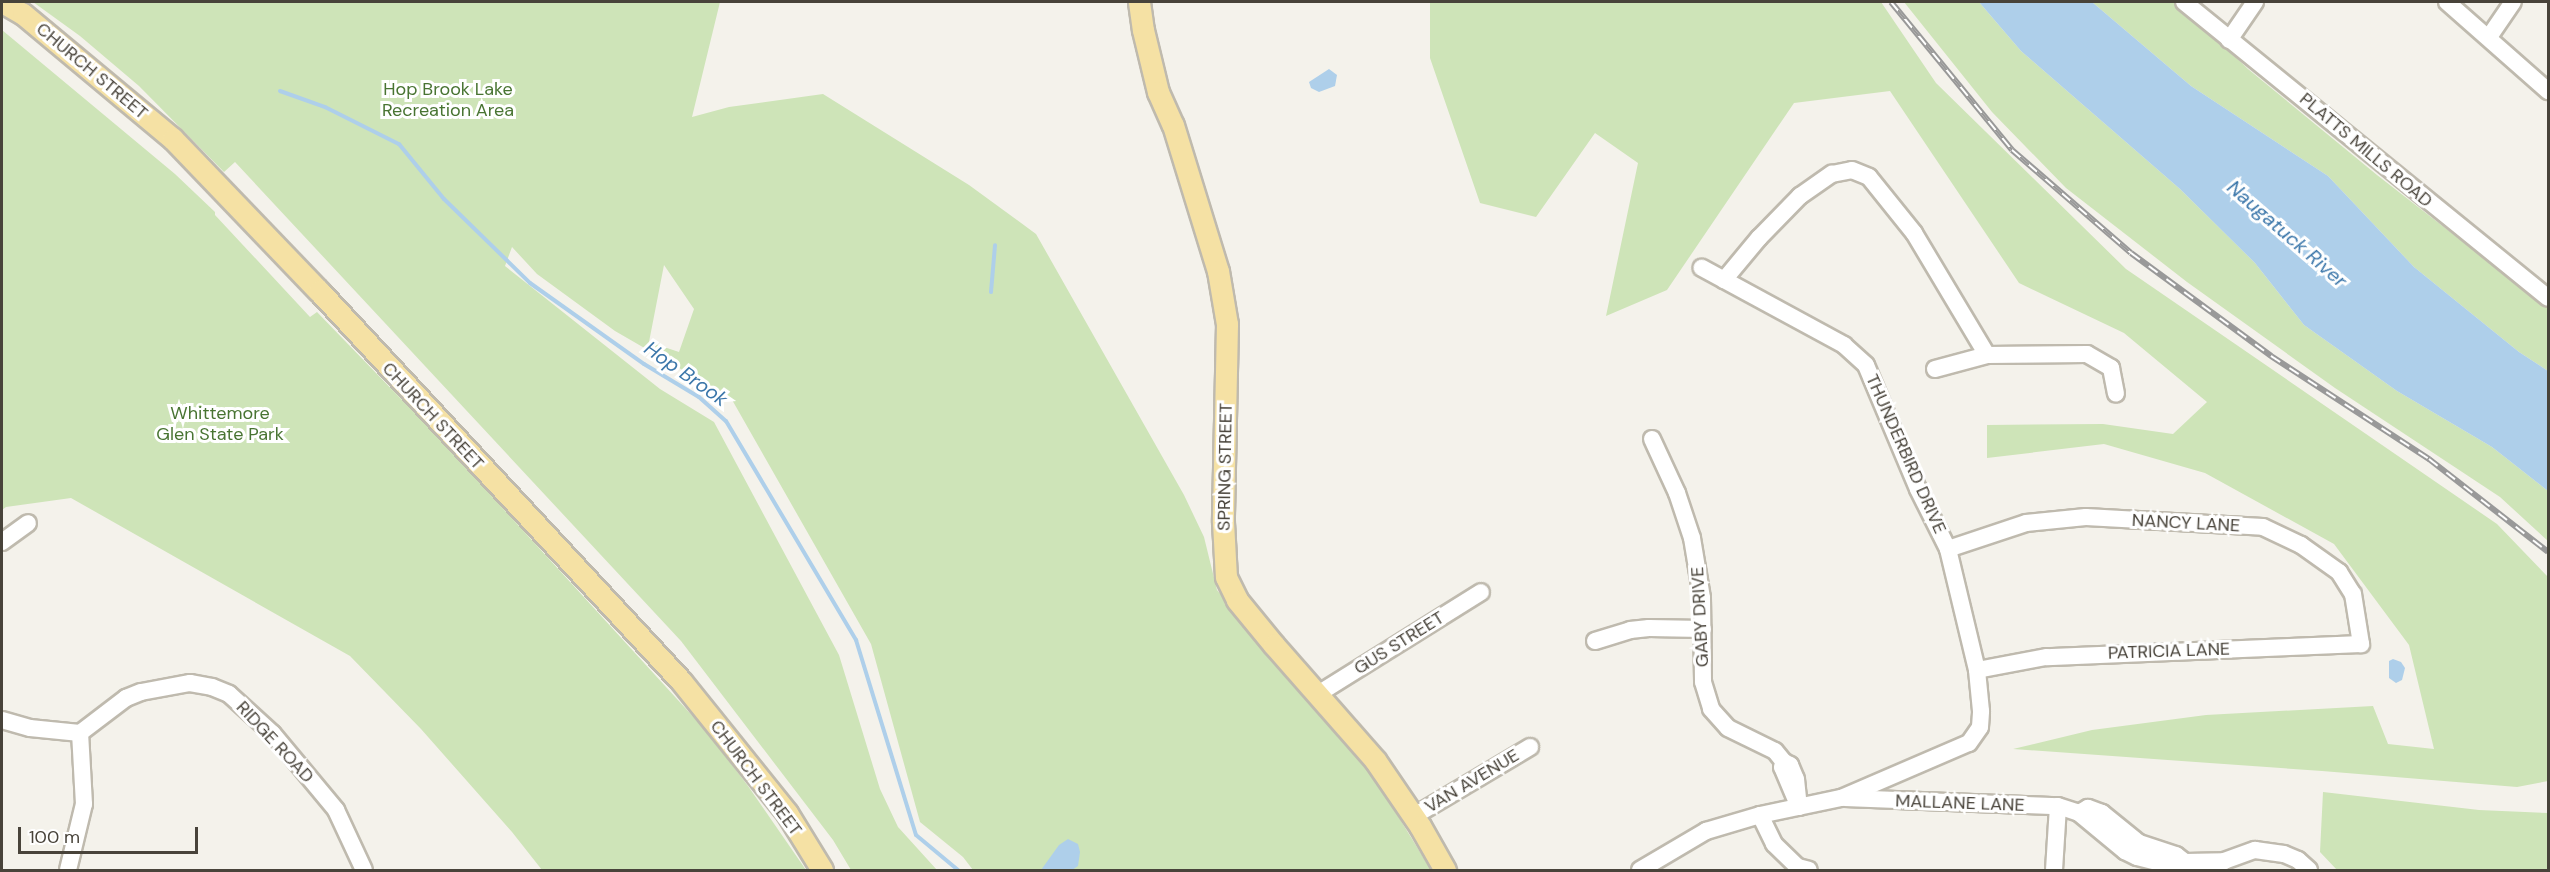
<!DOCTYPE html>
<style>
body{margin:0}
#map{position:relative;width:2550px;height:872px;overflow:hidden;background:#f4f2eb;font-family:"DM Sans",sans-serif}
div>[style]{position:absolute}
.green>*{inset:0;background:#cee4b8}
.water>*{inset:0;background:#aecfea}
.stream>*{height:4px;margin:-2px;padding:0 2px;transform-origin:2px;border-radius:2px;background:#aecfea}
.roads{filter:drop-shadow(2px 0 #bfbaae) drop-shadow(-2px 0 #bfbaae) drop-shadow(0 2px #bfbaae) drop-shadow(0 -2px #bfbaae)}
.minor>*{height:16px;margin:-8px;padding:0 8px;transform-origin:8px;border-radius:8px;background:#fff}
.major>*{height:21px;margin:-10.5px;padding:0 10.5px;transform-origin:10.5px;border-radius:10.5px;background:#f5e1a4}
.rail>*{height:6px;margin-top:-3px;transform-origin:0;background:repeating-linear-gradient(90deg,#fff 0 11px,#999 0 22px);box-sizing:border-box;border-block:2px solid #999}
span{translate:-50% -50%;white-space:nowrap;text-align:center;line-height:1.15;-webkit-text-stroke:6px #fff;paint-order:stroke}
.street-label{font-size:18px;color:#48433a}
.park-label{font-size:18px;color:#487432}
.water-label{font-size:20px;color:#3c77aa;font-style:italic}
.frame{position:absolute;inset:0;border:3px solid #48433a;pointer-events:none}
.scale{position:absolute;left:18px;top:827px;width:180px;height:27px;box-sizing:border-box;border:3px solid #48433a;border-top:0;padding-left:8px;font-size:18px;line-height:21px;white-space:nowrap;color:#48433a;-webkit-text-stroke:4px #fff;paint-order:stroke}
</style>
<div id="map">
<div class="green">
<i style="clip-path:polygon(evenodd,33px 2px,720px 2px,692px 117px,729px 107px,823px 94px,969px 185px,1036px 234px,1184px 495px,1204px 537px,1217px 590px,1371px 772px,1431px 870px,973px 870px,963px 857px,920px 822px,871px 644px,731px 398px,615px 331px,537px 274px,512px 247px,505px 266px,660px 389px,714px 422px,839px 655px,880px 789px,898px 827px,937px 870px,851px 870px,833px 840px,681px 641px,235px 162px,224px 172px,139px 86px,80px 36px,33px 2px,664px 265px,694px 309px,679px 352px,649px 342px,664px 265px)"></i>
<i style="clip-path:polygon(1430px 2px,1881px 2px,1936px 83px,2126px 269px,2497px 524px,2548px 577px,2548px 781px,2517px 787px,2322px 771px,2013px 749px,2092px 730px,2206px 715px,2373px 706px,2388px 744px,2434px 749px,2409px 645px,2334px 544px,2205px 473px,2104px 444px,1987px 458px,1987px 425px,2103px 424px,2173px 434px,2207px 402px,2124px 333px,2019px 283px,1890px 91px,1794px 103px,1667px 290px,1606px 316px,1638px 163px,1595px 133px,1536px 217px,1480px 203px,1430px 58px)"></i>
<i style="clip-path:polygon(1904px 2px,1979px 2px,2021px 51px,2180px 189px,2255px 263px,2304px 325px,2397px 391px,2492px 447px,2548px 491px,2548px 541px,2500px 497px,2335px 388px,2187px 282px,2066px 188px,1992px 112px)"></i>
<i style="clip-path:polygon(2092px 2px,2178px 2px,2248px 69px,2377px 175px,2548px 308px,2548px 371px,2519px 352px,2414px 267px,2328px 176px,2191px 86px)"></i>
<i style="clip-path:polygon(2px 30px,175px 174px,215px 212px,215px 215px,310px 317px,317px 312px,435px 434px,708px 733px,748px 786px,806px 870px,542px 870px,512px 832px,421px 729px,350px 656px,71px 498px,6px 507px,2px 510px)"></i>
<i style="clip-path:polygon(2323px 792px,2479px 810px,2548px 813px,2548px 870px,2337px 870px,2320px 852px)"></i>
</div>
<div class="water">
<i style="clip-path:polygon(1979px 2px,2092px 2px,2191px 86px,2328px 176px,2414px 267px,2519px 352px,2548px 371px,2548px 491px,2492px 447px,2397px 391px,2304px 325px,2255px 263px,2180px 189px,2021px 51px)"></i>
<i style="clip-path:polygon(1329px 69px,1337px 75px,1335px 86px,1319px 92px,1311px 88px,1309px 82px)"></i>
<i style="clip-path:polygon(2393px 659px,2401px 662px,2405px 668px,2402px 680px,2396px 683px,2389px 678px,2389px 661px)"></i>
<i style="clip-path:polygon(1068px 839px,1078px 844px,1080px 852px,1078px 866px,1072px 870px,1041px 870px,1059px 845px)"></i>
</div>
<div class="stream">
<i style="left:280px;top:91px;width:48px;rotate:19.6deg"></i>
<i style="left:325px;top:107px;width:83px;rotate:26.6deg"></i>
<i style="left:399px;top:144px;width:71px;rotate:50.7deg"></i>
<i style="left:444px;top:199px;width:120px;rotate:44.3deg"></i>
<i style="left:530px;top:283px;width:140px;rotate:35.4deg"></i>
<i style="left:644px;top:364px;width:64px;rotate:31deg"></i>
<i style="left:699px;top:397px;width:36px;rotate:42deg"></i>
<i style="left:726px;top:421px;width:255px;rotate:59.3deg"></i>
<i style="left:856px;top:640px;width:204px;rotate:72.9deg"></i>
<i style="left:916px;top:835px;width:55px;rotate:39.8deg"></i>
<i style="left:991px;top:292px;width:47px;rotate:-85.1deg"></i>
</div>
<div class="roads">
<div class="minor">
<i style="left:2184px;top:2px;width:469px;rotate:39.1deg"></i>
<i style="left:2447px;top:2px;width:135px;rotate:41.4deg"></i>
<i style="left:2489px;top:37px;width:42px;rotate:-55.6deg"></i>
<i style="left:2229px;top:40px;width:46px;rotate:-55.6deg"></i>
<i style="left:1724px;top:280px;width:55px;rotate:-50.2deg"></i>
<i style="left:1759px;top:238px;width:59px;rotate:-45.7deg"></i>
<i style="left:1800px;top:196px;width:39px;rotate:-35deg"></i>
<i style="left:1832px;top:174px;width:20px;rotate:-11deg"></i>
<i style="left:1852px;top:170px;width:18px;rotate:22deg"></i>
<i style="left:1869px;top:177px;width:72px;rotate:51.2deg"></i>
<i style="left:1914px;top:233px;width:142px;rotate:59.1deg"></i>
<i style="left:1935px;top:369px;width:54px;rotate:-15.1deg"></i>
<i style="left:1987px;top:355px;width:100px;rotate:-0.6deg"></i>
<i style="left:2087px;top:354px;width:28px;rotate:30deg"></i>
<i style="left:2111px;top:368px;width:26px;rotate:79deg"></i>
<i style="left:1652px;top:439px;width:60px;rotate:65.2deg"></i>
<i style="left:1677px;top:493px;width:47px;rotate:71.6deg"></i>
<i style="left:1692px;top:538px;width:61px;rotate:80.5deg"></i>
<i style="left:1702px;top:598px;width:84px;rotate:89.3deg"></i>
<i style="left:1703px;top:682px;width:28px;rotate:73deg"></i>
<i style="left:1711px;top:709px;width:25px;rotate:48deg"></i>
<i style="left:1728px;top:728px;width:52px;rotate:26.1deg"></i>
<i style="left:1775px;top:751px;width:14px;rotate:51deg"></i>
<i style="left:2px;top:542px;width:32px;rotate:-36deg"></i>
<i style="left:1948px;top:549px;width:82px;rotate:-18.4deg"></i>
<i style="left:2026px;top:523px;width:60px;rotate:-5.7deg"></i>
<i style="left:2086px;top:517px;width:177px;rotate:3.2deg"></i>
<i style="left:2263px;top:527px;width:42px;rotate:25.3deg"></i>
<i style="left:2301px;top:545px;width:47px;rotate:35.4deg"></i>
<i style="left:2339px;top:572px;width:26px;rotate:58deg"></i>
<i style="left:2353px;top:594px;width:51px;rotate:80.9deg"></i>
<i style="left:2361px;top:644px;width:315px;rotate:177.6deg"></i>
<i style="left:2046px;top:657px;width:70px;rotate:169.3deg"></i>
<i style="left:1595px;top:641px;width:37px;rotate:-17deg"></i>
<i style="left:1630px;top:630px;width:19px;rotate:-6deg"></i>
<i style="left:1649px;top:628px;width:54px;rotate:1.1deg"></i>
<i style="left:1318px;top:694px;width:192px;rotate:-32deg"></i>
<i style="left:2px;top:720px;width:29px;rotate:16deg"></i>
<i style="left:30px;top:728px;width:50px;rotate:5.7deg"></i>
<i style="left:80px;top:733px;width:58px;rotate:-37.3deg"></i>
<i style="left:126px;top:698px;width:16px;rotate:-22deg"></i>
<i style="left:141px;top:692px;width:50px;rotate:-10.4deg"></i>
<i style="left:190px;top:683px;width:22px;rotate:10deg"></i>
<i style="left:212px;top:687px;width:18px;rotate:22deg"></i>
<i style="left:229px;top:694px;width:59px;rotate:42.3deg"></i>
<i style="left:273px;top:734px;width:99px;rotate:50.3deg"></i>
<i style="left:336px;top:810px;width:66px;rotate:65deg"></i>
<i style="left:1784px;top:762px;width:7px;rotate:27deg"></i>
<i style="left:1790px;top:765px;width:15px;rotate:67deg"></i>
<i style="left:1796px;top:779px;width:28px;rotate:84deg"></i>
<i style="left:1799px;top:807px;width:43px;rotate:-113deg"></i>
<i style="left:1782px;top:767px;width:5px;rotate:-68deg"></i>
<i style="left:1845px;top:798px;width:213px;rotate:2.2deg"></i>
<i style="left:2058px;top:806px;width:22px;rotate:18deg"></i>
<i style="left:2079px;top:813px;width:60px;rotate:39.6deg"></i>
<i style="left:2125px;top:851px;width:13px;rotate:27deg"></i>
<i style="left:2137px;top:857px;width:38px;rotate:14deg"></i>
<i style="left:2174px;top:866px;width:12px;rotate:-20deg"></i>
<i style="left:2185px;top:862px;width:11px;rotate:-142deg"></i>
<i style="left:2176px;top:855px;width:39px;rotate:-162deg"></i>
<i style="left:2139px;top:843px;width:48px;rotate:-141deg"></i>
<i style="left:2102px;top:813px;width:15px;rotate:-160deg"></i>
<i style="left:2088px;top:808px;width:10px;rotate:151deg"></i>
<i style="left:1760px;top:815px;width:32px;rotate:64deg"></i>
<i style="left:1774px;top:844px;width:33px;rotate:44deg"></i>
<i style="left:1798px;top:867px;width:11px;rotate:15deg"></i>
<i style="left:1414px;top:816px;width:135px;rotate:-30.7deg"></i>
<i style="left:2185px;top:862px;width:39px;rotate:-1deg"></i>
<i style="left:2224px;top:861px;width:33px;rotate:-20deg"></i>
<i style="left:2255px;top:850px;width:29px;rotate:8deg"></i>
<i style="left:2284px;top:854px;width:15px;rotate:23deg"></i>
<i style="left:2298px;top:860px;width:15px;rotate:42deg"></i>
<i style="left:68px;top:870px;width:68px;rotate:-76.4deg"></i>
<i style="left:84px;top:804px;width:71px;rotate:-93.2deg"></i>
<i style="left:1640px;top:870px;width:77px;rotate:-30.6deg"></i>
<i style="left:1706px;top:831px;width:56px;rotate:-16.5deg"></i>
<i style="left:1760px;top:815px;width:83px;rotate:-11.9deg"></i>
<i style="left:1841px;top:798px;width:139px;rotate:-23.3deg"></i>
<i style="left:1969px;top:743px;width:19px;rotate:-55deg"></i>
<i style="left:1980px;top:727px;width:16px;rotate:-86deg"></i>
<i style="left:1981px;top:711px;width:41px;rotate:-95.6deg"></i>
<i style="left:1977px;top:670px;width:124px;rotate:-103.5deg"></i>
<i style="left:1948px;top:549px;width:67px;rotate:-116.6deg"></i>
<i style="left:1918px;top:489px;width:134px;rotate:-112.8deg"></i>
<i style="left:1866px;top:365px;width:30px;rotate:-138deg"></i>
<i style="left:1844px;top:345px;width:162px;rotate:-151.5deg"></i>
<i style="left:2054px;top:870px;width:64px;rotate:-86.4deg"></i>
</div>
<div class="major">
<i style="left:2px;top:2px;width:24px;rotate:30deg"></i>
<i style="left:23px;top:14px;width:195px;rotate:39.8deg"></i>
<i style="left:173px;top:139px;width:211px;rotate:46.2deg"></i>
<i style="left:319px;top:291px;width:532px;rotate:47.13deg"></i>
<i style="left:681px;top:681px;width:169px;rotate:51.2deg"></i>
<i style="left:787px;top:813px;width:67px;rotate:58.4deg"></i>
<i style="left:1139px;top:2px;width:28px;rotate:82deg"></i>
<i style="left:1143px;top:30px;width:64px;rotate:76.4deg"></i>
<i style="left:1158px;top:92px;width:36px;rotate:66deg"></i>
<i style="left:1173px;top:125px;width:153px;rotate:72.9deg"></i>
<i style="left:1218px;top:271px;width:54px;rotate:80.4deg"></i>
<i style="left:1227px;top:324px;width:198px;rotate:91.2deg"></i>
<i style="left:1223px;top:522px;width:55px;rotate:86.9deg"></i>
<i style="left:1226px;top:577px;width:25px;rotate:64deg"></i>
<i style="left:1237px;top:600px;width:58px;rotate:50.6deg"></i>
<i style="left:1274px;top:645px;width:153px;rotate:48.7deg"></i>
<i style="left:1375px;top:760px;width:80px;rotate:55.7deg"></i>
<i style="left:1420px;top:826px;width:51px;rotate:60.4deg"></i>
</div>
</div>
<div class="rail">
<i style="left:1891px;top:2px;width:191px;rotate:50.7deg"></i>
<i style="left:2012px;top:150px;width:157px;rotate:40.9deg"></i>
<i style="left:2131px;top:253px;width:174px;rotate:36.3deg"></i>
<i style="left:2271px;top:356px;width:189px;rotate:33.1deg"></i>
<i style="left:2429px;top:459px;width:151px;rotate:38deg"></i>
</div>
<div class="street-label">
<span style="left:92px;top:71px;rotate:40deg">CHURCH STREET</span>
<span style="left:2366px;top:150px;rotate:40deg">PLATTS MILLS ROAD</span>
<span style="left:433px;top:416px;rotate:47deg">CHURCH STREET</span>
<span style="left:1906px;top:454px;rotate:66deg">THUNDERBIRD DRIVE</span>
<span style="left:1225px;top:467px;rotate:-89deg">SPRING STREET</span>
<span style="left:2186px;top:523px;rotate:3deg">NANCY LANE</span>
<span style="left:1700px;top:617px;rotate:-93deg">GABY DRIVE</span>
<span style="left:1399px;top:643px;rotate:-32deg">GUS STREET</span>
<span style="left:2169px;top:651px;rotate:-2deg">PATRICIA LANE</span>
<span style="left:275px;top:742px;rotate:47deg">RIDGE ROAD</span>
<span style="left:756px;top:778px;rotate:53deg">CHURCH STREET</span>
<span style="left:1472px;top:781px;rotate:-31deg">VAN AVENUE</span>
<span style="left:1960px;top:803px;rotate:2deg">MALLANE LANE</span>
</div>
<div class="park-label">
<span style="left:448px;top:100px">Hop Brook Lake<br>Recreation Area</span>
<span style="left:220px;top:424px">Whittemore<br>Glen State Park</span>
</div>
<div class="water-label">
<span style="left:2287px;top:234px;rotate:41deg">Naugatuck River</span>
<span style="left:686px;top:374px;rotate:35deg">Hop Brook</span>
</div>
<div class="frame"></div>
<div class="scale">100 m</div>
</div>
